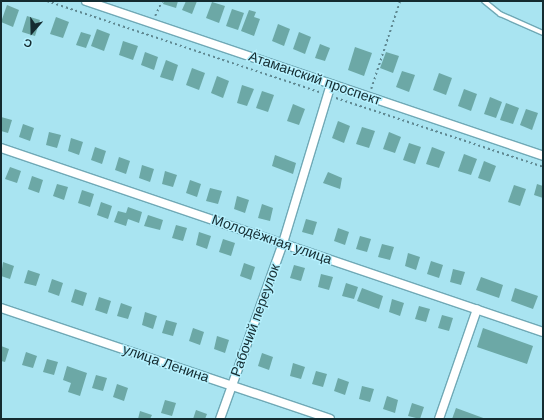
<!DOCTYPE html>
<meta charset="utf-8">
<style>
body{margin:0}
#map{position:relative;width:544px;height:420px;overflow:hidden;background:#a9e4f1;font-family:Helvetica,sans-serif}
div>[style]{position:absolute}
.building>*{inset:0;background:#6ca8a6}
.path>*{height:1.5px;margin-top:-0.75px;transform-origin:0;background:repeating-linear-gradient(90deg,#5f8891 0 2px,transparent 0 5px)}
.roads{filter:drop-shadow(1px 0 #70a9b6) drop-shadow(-1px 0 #70a9b6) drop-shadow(0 1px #70a9b6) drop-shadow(0 -1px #70a9b6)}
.service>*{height:4px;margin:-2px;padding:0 2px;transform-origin:2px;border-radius:2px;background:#fff}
.minor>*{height:8px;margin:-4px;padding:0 4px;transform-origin:4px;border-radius:4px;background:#fff}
span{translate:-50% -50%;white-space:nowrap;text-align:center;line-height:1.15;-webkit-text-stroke:3px #b6f1fe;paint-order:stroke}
.street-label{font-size:14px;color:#142b30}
.frame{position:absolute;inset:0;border:2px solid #142b30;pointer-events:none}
.north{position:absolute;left:12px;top:12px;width:40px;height:40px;-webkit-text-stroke:3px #b6f1fe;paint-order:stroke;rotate:200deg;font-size:11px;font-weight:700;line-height:16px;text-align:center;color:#142b30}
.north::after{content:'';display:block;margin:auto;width:14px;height:18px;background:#142b30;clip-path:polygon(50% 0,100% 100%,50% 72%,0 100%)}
</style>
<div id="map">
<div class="building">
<i style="clip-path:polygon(164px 1px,178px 1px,176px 8px,163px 4px)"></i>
<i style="clip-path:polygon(186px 1px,197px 1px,192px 14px,182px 10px)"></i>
<i style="clip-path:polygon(212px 2px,225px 6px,219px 23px,206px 18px)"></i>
<i style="clip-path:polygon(7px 5px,19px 10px,13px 27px,1px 22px)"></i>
<i style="clip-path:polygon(232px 9px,244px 13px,238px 30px,226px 26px)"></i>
<i style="clip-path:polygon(249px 10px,256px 12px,254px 17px,260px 19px,254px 36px,241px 31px)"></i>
<i style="clip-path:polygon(27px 16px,40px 20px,35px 36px,22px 32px)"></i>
<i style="clip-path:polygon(56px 17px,69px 22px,63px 38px,50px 34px)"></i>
<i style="clip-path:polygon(278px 24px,290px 29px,284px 46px,272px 41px)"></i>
<i style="clip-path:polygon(97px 29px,110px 34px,104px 51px,91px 46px)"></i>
<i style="clip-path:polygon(81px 32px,91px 35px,86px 48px,76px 45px)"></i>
<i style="clip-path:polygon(299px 32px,311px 37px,305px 54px,293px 49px)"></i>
<i style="clip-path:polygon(123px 41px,138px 46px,133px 60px,119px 55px)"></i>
<i style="clip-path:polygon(320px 44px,330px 48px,325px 61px,315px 58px)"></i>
<i style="clip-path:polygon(355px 47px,372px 53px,364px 76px,348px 70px)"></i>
<i style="clip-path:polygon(145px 52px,158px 57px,154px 70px,141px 65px)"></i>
<i style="clip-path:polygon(386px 52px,399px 56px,393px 73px,380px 68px)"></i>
<i style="clip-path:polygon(166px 60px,178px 65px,173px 81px,160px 77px)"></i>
<i style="clip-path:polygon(192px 68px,205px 73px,199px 90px,186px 85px)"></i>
<i style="clip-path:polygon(402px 71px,415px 75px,409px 92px,396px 87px)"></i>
<i style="clip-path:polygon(439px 73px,452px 78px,446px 95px,433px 90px)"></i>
<i style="clip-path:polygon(217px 76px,229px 81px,223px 98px,211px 93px)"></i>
<i style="clip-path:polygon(242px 85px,254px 89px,247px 106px,237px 103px)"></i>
<i style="clip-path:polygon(464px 89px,477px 94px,471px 111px,458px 106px)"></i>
<i style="clip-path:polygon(262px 91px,274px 95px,268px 112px,256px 108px)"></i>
<i style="clip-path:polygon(490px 97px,502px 102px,496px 118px,484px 114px)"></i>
<i style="clip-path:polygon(506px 103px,519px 108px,513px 124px,500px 120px)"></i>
<i style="clip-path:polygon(293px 104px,305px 109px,299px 125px,287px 121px)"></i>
<i style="clip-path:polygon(526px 109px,538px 113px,532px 130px,520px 125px)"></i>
<i style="clip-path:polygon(1px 117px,12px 120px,8px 133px,1px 131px)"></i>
<i style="clip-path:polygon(338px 121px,350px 126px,344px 143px,332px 138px)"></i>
<i style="clip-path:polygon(23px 124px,34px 128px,30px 141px,19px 137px)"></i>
<i style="clip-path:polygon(362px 127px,375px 131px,369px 148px,356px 144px)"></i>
<i style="clip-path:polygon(49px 132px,61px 135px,57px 148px,46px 145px)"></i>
<i style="clip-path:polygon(389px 132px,401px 137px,395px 153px,383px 149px)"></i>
<i style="clip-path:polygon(71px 138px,83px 142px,79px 155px,68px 151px)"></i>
<i style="clip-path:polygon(409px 143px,421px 147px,415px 164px,403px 160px)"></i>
<i style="clip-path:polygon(95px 147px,106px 151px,102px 164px,91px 160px)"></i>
<i style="clip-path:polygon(432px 147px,445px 152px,439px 168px,426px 164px)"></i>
<i style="clip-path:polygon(464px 154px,477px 159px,471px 175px,458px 171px)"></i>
<i style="clip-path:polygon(275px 155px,296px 163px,293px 174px,272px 166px)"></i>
<i style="clip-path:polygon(119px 157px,130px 161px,126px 174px,115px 170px)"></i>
<i style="clip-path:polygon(484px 161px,496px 166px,490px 182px,478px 178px)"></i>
<i style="clip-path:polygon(142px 165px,154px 169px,150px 182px,139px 178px)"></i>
<i style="clip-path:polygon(10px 167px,21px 171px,17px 183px,5px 179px)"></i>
<i style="clip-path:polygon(165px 171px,177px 175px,173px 187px,162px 184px)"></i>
<i style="clip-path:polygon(328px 172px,342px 178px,340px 189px,323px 183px)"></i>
<i style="clip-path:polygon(32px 176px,43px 180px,39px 193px,28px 189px)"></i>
<i style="clip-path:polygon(190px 180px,201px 184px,197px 197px,186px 193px)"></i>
<i style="clip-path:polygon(57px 184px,68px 187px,64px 200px,53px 196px)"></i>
<i style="clip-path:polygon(537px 184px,543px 186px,543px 198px,534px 195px)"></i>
<i style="clip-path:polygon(514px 185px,526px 189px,520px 206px,508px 202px)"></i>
<i style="clip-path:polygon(210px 188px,222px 191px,218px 204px,206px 201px)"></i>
<i style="clip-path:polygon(82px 190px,94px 194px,90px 207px,78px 203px)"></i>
<i style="clip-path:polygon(237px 196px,249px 200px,245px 213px,234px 209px)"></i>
<i style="clip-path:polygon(101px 202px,112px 206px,108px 219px,97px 215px)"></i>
<i style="clip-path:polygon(262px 204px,273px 208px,270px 221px,258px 218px)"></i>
<i style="clip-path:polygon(128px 207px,142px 212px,139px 223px,128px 219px,126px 226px,114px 222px,118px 211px,126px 213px)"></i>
<i style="clip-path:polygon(148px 215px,163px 220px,160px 230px,144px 226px)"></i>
<i style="clip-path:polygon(306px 219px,317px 222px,313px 235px,302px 232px)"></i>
<i style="clip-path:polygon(176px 225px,187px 228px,183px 241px,172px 238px)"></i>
<i style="clip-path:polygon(338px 228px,349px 232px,345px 245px,334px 241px)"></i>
<i style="clip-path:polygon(199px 232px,211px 236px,207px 249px,196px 245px)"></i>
<i style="clip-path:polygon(360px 236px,371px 239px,367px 252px,356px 249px)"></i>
<i style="clip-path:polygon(223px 239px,235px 243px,231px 256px,219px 252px)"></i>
<i style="clip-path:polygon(382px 244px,394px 247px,390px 260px,378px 257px)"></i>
<i style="clip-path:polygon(408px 253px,420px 257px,416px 270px,405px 266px)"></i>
<i style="clip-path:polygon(431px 261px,443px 265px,439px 278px,427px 274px)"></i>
<i style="clip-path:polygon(3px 262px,14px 266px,10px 279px,1px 276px)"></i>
<i style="clip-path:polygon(244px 263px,255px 267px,251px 280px,240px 276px)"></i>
<i style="clip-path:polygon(294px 265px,305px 268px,301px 281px,290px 278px)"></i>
<i style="clip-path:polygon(453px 269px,465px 272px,461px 285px,450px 282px)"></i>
<i style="clip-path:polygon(28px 270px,40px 274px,36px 286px,24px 283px)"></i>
<i style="clip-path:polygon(321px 274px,333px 277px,329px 290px,318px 287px)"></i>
<i style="clip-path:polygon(481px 277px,503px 285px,499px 298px,476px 290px)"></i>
<i style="clip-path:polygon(52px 279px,63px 283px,59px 296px,48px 292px)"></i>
<i style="clip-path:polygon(346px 283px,358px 287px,354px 299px,342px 296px)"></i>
<i style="clip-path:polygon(362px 288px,383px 296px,379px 309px,357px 301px)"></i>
<i style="clip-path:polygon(515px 288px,538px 296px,533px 309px,511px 301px)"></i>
<i style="clip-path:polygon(75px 289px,87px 293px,83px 306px,71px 302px)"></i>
<i style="clip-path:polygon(99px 297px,111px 301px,107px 314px,95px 310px)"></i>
<i style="clip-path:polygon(392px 299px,404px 303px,400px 316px,389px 312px)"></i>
<i style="clip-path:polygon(121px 303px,132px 307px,128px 319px,117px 316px)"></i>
<i style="clip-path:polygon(419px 306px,430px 309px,426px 322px,415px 319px)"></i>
<i style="clip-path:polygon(145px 312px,157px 316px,153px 329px,142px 325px)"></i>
<i style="clip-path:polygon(442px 315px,453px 318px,449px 331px,438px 328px)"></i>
<i style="clip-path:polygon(166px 320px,177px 323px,173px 336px,162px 333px)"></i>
<i style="clip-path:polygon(193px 328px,204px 332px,200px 345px,189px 341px)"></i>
<i style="clip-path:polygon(483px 328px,533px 346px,527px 364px,477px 347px)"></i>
<i style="clip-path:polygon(217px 336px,229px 340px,225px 353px,214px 349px)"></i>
<i style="clip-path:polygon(1px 346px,9px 349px,5px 362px,1px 361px)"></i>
<i style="clip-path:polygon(26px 352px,37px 356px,33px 368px,22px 365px)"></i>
<i style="clip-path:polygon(262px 353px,273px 357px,269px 370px,258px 366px)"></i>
<i style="clip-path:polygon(47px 359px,58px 362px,54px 375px,43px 372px)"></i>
<i style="clip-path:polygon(293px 363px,305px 367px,301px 379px,290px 376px)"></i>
<i style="clip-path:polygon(67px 366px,87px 373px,80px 396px,68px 392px,71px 383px,63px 380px)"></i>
<i style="clip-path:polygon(316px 371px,327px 374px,323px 387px,312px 384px)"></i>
<i style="clip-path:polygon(96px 375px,107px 378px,103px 391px,92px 388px)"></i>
<i style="clip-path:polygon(338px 378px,349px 382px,345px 395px,334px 391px)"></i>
<i style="clip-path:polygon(117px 384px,128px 388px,124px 401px,113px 397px)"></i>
<i style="clip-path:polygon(362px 386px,374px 389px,370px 402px,359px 399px)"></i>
<i style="clip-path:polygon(387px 396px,398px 400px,395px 413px,383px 409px)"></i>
<i style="clip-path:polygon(165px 400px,176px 403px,172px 416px,161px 413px)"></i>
<i style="clip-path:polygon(412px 403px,424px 407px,420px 419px,408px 416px)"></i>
<i style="clip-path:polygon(456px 408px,486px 419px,452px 419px)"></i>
<i style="clip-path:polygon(196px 410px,207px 414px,205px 419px,193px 419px)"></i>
<i style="clip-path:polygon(140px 411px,152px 415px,150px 419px,138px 419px)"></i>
</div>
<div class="path">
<i style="left:47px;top:1px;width:287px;rotate:18.5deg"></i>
<i style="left:155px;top:16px;width:17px;rotate:-65deg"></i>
<i style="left:371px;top:89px;width:93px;rotate:-71.8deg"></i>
<i style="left:336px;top:98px;width:218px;rotate:18.4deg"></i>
</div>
<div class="roads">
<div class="service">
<i style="left:484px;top:1px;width:21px;rotate:39deg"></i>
<i style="left:500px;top:14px;width:47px;rotate:23.8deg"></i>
</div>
<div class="minor">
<i style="left:86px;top:1px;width:483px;rotate:18.7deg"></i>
<i style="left:1px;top:148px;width:572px;rotate:18.75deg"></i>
<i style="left:1px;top:308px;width:347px;rotate:18.6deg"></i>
<i style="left:220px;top:419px;width:187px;rotate:-70.3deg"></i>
<i style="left:283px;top:243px;width:166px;rotate:-73.2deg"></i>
<i style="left:439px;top:419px;width:116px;rotate:-70.9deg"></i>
</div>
</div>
<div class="street-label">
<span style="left:315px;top:78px;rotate:19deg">Атаманский проспект</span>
<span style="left:272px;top:239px;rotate:19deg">Молодёжная улица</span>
<span style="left:255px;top:320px;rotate:-70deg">Рабочий переулок</span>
<span style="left:166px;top:363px;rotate:19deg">улица Ленина</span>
</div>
<div class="frame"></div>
<div class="north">С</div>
</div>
